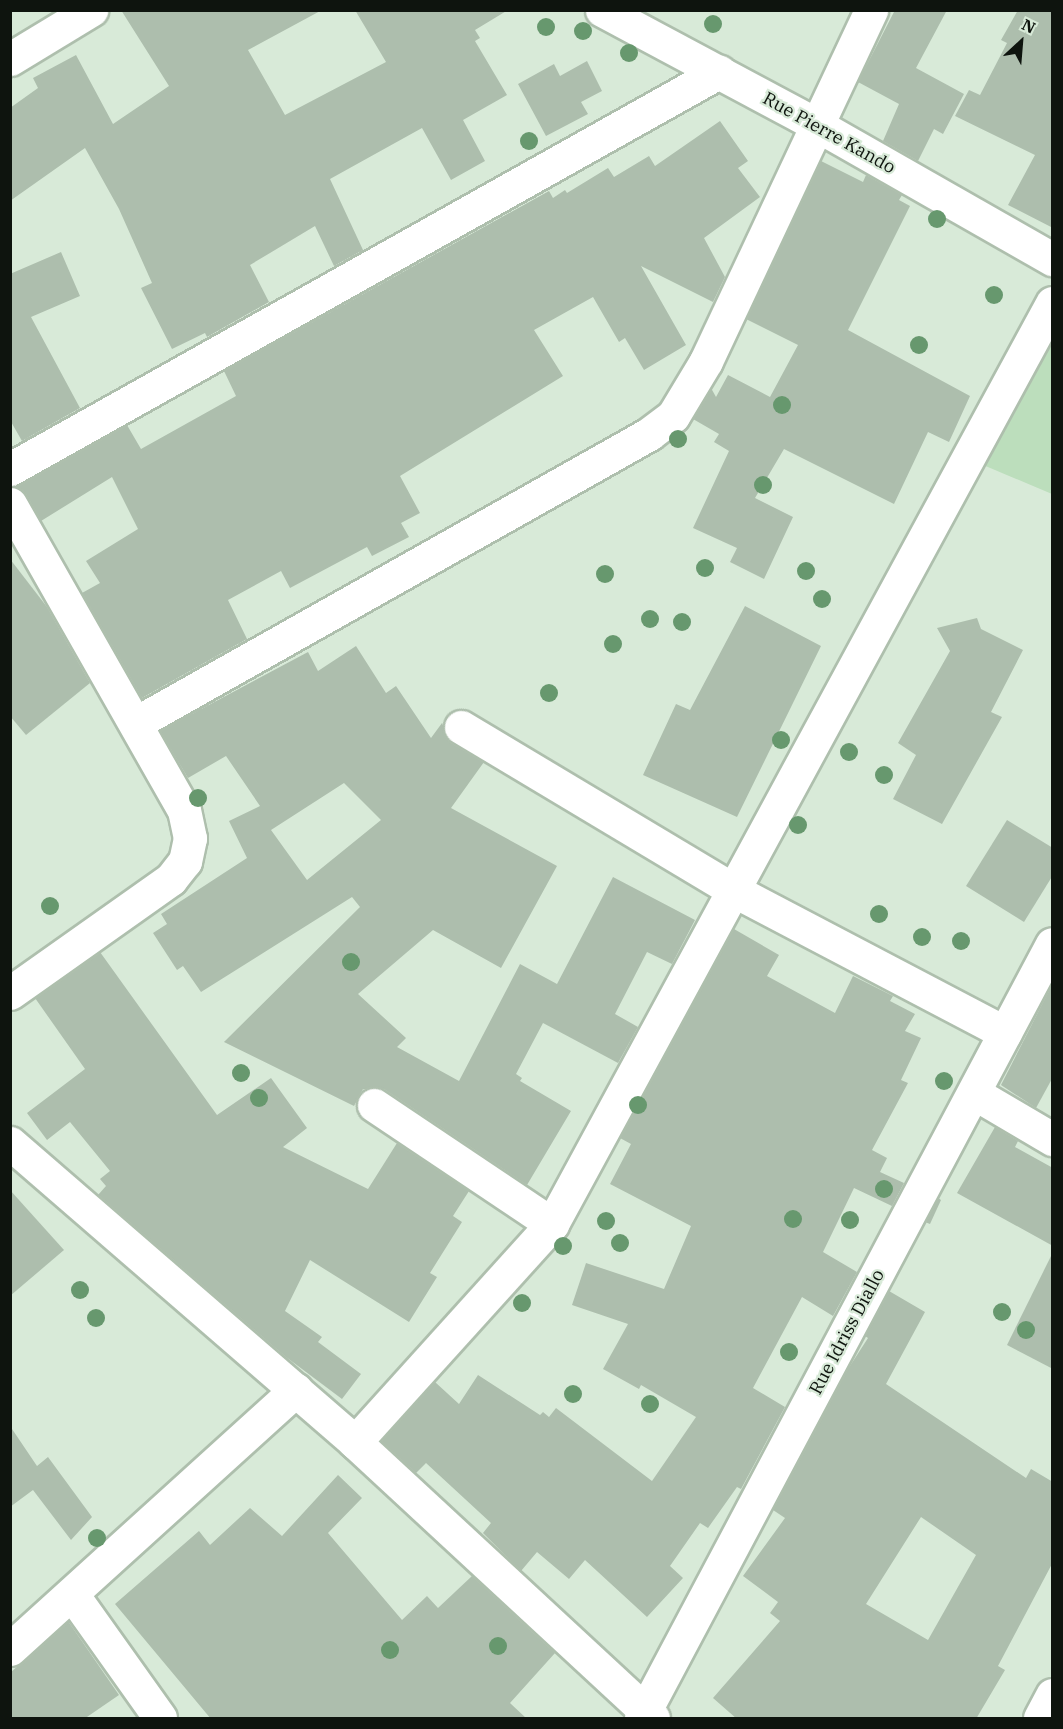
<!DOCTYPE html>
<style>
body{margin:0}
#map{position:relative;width:1063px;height:1729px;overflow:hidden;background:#d8ead8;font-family:"IBM Plex Serif",serif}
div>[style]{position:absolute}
.green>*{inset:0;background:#bcdebc}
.building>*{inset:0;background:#adbead}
.roads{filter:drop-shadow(2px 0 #aebfad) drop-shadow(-2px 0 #aebfad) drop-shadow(0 2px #aebfad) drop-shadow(0 -2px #aebfad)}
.minor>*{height:33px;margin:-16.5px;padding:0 16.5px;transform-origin:16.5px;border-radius:16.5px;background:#fff}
.trunk>*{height:33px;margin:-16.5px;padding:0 16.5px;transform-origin:16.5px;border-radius:16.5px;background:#fff}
.trees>*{width:18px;height:18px;margin:-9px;border-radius:50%;background:#67986e}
span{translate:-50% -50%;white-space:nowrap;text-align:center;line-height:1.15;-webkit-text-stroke:4.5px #d8ead8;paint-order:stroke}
.street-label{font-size:18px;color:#0e140e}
.frame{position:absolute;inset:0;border:12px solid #0e140e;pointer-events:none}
.north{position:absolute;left:991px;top:12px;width:60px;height:60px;-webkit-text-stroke:4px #d8ead8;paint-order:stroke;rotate:26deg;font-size:16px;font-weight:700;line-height:24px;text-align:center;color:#0e140e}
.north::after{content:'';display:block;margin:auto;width:21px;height:27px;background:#0e140e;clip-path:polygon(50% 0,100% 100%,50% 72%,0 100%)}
</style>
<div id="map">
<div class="green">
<i style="clip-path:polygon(1052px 321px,1052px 494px,976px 462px)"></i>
</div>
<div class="building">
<i style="clip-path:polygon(121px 10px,322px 10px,248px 50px,285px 115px,386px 62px,355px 10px,508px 10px,475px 30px,480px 38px,475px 41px,507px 95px,463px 120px,485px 161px,451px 180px,422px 128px,330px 179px,363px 250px,334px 266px,315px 226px,250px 265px,269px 302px,207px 337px,205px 333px,172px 349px,141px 288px,152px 283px,119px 209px,85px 148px,10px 201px,10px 108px,38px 88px,33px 78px,76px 55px,113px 124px,169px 86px)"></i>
<i style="clip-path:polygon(895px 10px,947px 10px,916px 68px,964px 94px,943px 134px,934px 129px,918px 161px,883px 141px,899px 104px,858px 82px)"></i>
<i style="clip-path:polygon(1018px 10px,1053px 10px,1053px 228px,1008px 205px,1035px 155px,955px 116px,969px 90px,980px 95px,1007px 43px,1001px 40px)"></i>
<i style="clip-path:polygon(587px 61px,602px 91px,581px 102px,588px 114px,546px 136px,518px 84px,554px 64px,560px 76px)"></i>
<i style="clip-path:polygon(720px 121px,748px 161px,738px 168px,760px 197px,704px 238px,725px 277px,713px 302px,641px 266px,686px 345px,644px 370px,625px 338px,619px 342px,593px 297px,534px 330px,563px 376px,400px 476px,420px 513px,401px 523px,409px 537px,372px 556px,367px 547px,290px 588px,281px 571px,228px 600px,247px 639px,142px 698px,82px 593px,100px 583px,86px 561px,138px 529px,112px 477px,41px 521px,26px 494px,15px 487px,127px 425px,141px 449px,236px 396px,224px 371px,549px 191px,553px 198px,565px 190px,567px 193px,608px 168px,614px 177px,649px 156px,655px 166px)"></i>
<i style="clip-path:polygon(821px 161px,863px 182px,866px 175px,902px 195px,899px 200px,910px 206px,848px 330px,970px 396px,949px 442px,928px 432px,894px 504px,784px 449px,755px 498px,793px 517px,764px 579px,730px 562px,737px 548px,693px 528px,729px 451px,714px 442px,719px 434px,693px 419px,711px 388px,716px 397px,728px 375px,770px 397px,798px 345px,746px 319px)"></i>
<i style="clip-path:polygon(61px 252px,80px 296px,31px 317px,80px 408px,22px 441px,10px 420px,10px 274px)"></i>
<i style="clip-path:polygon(10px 559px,47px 607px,90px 683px,26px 735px,10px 716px)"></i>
<i style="clip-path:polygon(745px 606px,821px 646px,737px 817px,643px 775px,676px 704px,690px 710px)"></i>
<i style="clip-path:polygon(977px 618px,981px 629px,1023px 650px,991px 712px,1002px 717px,942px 824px,893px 799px,916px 755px,898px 743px,950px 651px,937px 628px)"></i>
<i style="clip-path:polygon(evenodd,356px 646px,386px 693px,396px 686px,431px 738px,442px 723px,451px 743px,484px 762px,451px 808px,557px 866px,501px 968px,433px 930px,358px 994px,406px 1038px,397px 1047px,459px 1081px,520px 964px,557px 984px,613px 877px,695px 920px,672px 964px,647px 952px,615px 1014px,638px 1027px,618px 1063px,543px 1023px,516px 1074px,522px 1078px,520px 1081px,571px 1111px,527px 1185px,384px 1089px,363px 1089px,354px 1106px,224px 1042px,360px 907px,352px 897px,201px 992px,183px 966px,177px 970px,153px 933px,167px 924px,161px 914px,247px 858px,229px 821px,260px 806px,226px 756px,188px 778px,160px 731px,308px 652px,318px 671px,356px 646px,344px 783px,381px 820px,307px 880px,271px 830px,344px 783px)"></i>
<i style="clip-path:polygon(1007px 820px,1053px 848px,1053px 875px,1024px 922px,966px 886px)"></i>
<i style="clip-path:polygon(734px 929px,779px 955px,767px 976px,835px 1013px,853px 976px,893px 996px,890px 1001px,915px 1014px,905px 1031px,921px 1038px,901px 1080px,908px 1083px,872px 1150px,887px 1158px,880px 1172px,904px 1183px,892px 1206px,854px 1188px,823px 1252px,857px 1272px,833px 1316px,802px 1297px,753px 1388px,785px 1407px,741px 1489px,737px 1487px,708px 1528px,700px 1523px,670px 1566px,683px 1578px,647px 1617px,585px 1560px,569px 1579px,537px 1552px,521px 1571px,483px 1533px,491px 1523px,426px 1463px,416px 1473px,381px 1441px,435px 1382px,459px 1404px,478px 1375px,540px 1415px,543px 1412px,549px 1417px,556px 1408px,652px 1481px,696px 1417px,641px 1385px,639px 1389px,603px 1369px,628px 1324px,572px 1305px,586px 1263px,664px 1289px,691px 1226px,610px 1184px,631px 1144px,620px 1138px)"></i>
<i style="clip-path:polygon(100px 952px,217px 1115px,271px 1078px,307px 1128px,283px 1147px,368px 1189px,397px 1143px,469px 1191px,453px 1216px,462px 1222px,430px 1273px,437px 1277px,409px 1322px,310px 1260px,285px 1311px,322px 1337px,318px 1342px,361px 1374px,342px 1399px,286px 1357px,98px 1195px,106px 1186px,100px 1179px,110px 1171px,70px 1122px,47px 1140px,27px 1113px,85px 1069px,35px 998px)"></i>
<i style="clip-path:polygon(1053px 983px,1053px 1077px,1036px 1108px,1001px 1085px)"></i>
<i style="clip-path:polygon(995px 1127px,1018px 1141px,1015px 1147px,1053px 1168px,1053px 1246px,957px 1193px)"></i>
<i style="clip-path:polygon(10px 1190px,64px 1250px,10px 1296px)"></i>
<i style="clip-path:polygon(938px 1198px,941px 1200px,930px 1224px,925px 1222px)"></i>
<i style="clip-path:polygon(1053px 1252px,1053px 1369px,1007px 1345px)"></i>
<i style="clip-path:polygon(evenodd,889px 1291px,925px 1312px,886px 1384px,1026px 1478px,1031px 1469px,1053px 1482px,1053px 1562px,998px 1666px,1005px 1670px,976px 1719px,737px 1719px,713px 1698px,780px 1621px,770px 1613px,778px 1602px,743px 1576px,785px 1518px,773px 1510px,848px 1369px,868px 1338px,865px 1336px,889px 1291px,921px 1517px,976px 1555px,928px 1640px,866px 1604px,921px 1517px)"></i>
<i style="clip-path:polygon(10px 1426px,37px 1466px,48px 1457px,92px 1517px,71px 1540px,33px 1490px,10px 1507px)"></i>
<i style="clip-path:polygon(338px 1475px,362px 1498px,328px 1533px,402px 1620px,427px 1596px,438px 1608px,472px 1576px,555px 1653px,510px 1703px,527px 1719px,211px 1719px,115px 1604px,199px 1531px,210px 1545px,250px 1508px,282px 1536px)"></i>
<i style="clip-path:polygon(68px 1621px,119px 1695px,84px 1719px,10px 1719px,10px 1673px)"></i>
</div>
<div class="roads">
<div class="minor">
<i style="left:602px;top:10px;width:244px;rotate:28.1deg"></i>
<i style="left:817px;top:125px;width:271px;rotate:29.7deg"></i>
<i style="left:10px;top:59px;width:95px;rotate:-31.2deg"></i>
<i style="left:10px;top:469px;width:813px;rotate:-29.25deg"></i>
<i style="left:10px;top:504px;width:352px;rotate:60.4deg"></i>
<i style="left:184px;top:810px;width:29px;rotate:78deg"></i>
<i style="left:190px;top:838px;width:24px;rotate:102deg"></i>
<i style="left:185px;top:861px;width:23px;rotate:128deg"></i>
<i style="left:171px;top:879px;width:197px;rotate:144.7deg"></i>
<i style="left:136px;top:723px;width:589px;rotate:-29.39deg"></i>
<i style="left:649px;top:434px;width:30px;rotate:-37deg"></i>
<i style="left:673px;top:416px;width:64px;rotate:-59deg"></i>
<i style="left:706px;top:361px;width:388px;rotate:-64.8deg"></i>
<i style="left:461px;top:727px;width:317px;rotate:30.9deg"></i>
<i style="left:733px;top:890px;width:307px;rotate:27.7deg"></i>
<i style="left:974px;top:1093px;width:91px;rotate:30.5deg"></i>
<i style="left:374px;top:1105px;width:214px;rotate:33.8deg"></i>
<i style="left:10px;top:1143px;width:457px;rotate:40.9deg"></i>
<i style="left:355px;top:1442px;width:406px;rotate:42.8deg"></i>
<i style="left:355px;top:1442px;width:294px;rotate:-47.9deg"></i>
<i style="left:552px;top:1224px;width:1048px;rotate:-61.5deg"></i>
<i style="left:72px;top:1594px;width:152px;rotate:54.6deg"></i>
<i style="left:10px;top:1649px;width:386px;rotate:-42.2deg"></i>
<i style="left:641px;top:1718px;width:876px;rotate:-62.03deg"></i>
</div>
<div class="trunk">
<i style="left:1040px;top:1718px;width:26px;rotate:-62deg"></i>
</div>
</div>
<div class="trees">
<i style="left:713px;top:24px"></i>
<i style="left:546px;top:27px"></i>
<i style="left:583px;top:31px"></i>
<i style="left:629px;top:53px"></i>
<i style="left:529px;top:141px"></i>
<i style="left:937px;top:219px"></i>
<i style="left:994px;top:295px"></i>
<i style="left:919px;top:345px"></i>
<i style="left:782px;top:405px"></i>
<i style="left:678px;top:439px"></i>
<i style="left:763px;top:485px"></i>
<i style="left:705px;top:568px"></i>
<i style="left:806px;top:571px"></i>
<i style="left:605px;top:574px"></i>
<i style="left:822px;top:599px"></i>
<i style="left:650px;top:619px"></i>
<i style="left:682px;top:622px"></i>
<i style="left:613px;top:644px"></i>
<i style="left:549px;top:693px"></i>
<i style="left:781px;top:740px"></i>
<i style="left:849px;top:752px"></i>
<i style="left:884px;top:775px"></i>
<i style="left:198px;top:798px"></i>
<i style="left:798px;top:825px"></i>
<i style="left:50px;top:906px"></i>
<i style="left:879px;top:914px"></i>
<i style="left:922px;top:937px"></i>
<i style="left:961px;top:941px"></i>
<i style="left:351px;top:962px"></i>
<i style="left:241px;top:1073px"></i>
<i style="left:944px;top:1081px"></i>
<i style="left:259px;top:1098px"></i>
<i style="left:638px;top:1105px"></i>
<i style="left:884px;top:1189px"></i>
<i style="left:793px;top:1219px"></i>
<i style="left:850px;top:1220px"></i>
<i style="left:606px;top:1221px"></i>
<i style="left:620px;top:1243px"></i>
<i style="left:563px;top:1246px"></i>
<i style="left:80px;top:1290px"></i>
<i style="left:522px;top:1303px"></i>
<i style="left:1002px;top:1312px"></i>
<i style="left:96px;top:1318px"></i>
<i style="left:1026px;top:1330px"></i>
<i style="left:789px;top:1352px"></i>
<i style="left:573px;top:1394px"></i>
<i style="left:650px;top:1404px"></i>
<i style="left:97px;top:1538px"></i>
<i style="left:498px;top:1646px"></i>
<i style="left:390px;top:1650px"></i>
</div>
<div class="street-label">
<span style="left:829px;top:133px;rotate:29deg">Rue Pierre Kando</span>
<span style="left:847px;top:1332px;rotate:-62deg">Rue Idriss Diallo</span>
</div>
<div class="frame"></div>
<div class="north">N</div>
</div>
